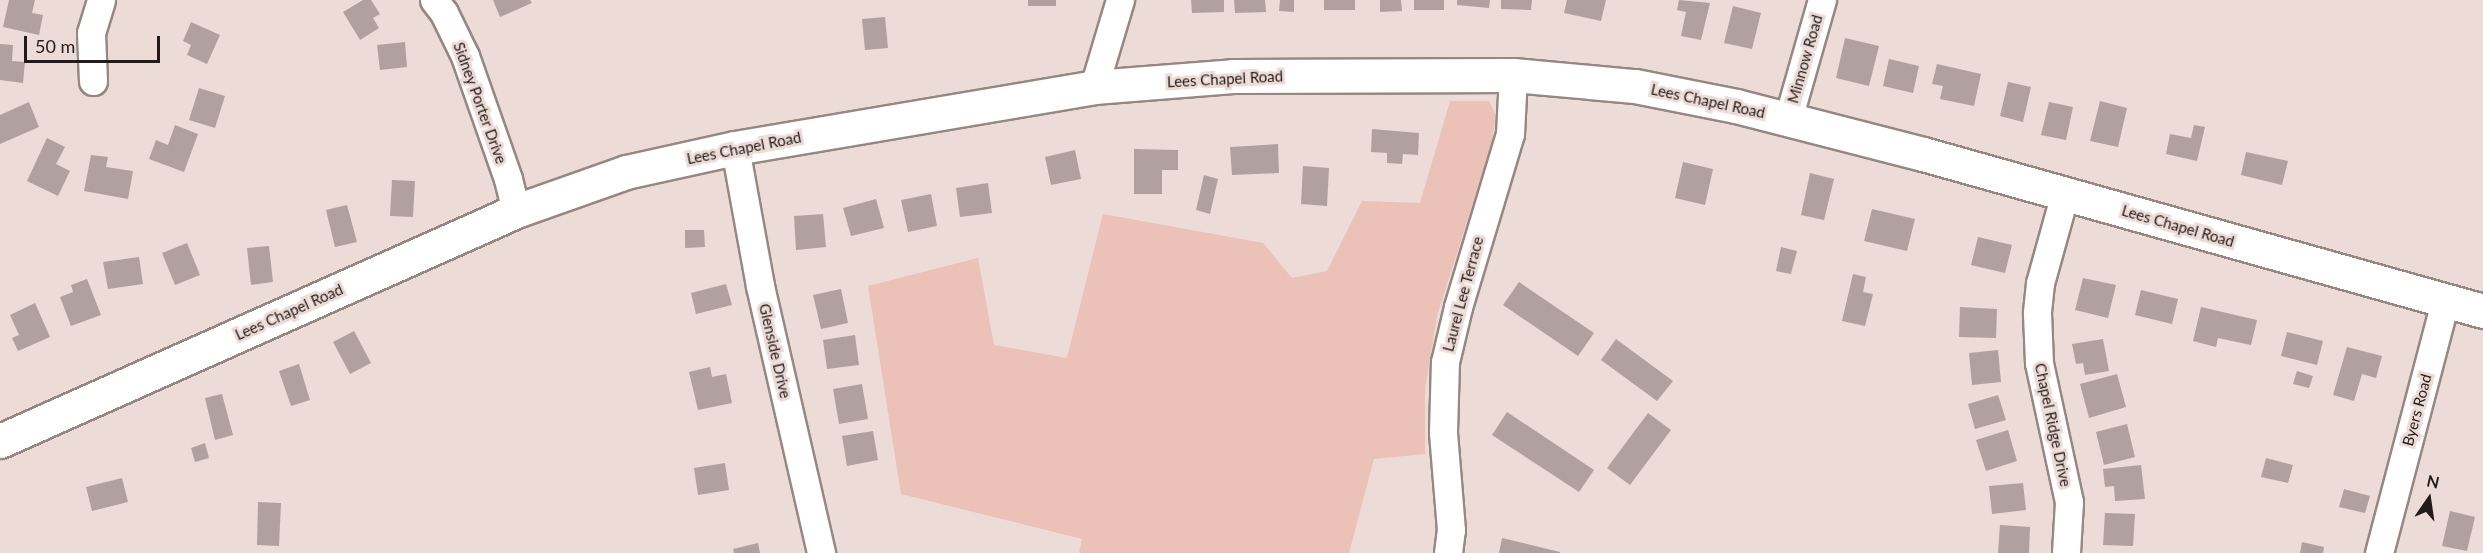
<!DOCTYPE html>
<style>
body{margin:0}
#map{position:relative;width:2483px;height:553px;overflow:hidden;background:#ecdbd7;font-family:Lato,sans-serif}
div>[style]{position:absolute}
.green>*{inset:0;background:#ebc1b8}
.building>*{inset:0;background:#b1a19e}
.roads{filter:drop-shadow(2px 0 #968783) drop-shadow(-2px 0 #968783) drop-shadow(0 2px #968783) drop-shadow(0 -2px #968783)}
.minor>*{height:27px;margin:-13.5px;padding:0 13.5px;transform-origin:13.5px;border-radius:13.5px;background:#fff}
.major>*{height:33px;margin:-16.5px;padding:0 16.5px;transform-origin:16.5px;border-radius:16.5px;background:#fff}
span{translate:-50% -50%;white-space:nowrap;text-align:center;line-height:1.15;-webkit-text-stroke:6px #ecdbd7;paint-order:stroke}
.street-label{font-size:15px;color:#211b19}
.north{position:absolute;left:2399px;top:469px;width:60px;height:60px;-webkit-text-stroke:4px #ecdbd7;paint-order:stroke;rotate:13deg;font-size:16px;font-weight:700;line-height:24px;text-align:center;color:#211b19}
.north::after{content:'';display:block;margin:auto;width:21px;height:27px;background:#211b19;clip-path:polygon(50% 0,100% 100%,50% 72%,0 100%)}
.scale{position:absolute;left:24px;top:36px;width:136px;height:27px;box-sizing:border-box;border:3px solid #211b19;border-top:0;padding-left:8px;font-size:18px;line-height:21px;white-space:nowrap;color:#211b19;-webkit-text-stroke:4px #ecdbd7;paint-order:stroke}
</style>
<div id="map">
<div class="green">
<i style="clip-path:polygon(1450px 101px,1489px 101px,1496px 115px,1491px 146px,1437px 316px,1425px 389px,1425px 454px,1374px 459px,1349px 553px,1079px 553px,1082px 539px,901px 494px,868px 286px,978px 258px,994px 345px,1067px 358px,1103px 214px,1263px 243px,1292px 278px,1327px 271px,1362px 201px,1420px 203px)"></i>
</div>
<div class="building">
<i style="clip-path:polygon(9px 0,35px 0,32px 13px,43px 15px,39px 35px,3px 27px)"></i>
<i style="clip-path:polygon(363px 0,371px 0,380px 14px,373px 18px,379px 28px,360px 40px,343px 12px)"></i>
<i style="clip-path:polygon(493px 0,530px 0,532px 3px,500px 17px)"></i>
<i style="clip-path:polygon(1028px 0,1056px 0,1056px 6px,1028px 6px)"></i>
<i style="clip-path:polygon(1191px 0,1224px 0,1224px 12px,1192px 13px)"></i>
<i style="clip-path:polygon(1234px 0,1265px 0,1266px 12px,1235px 13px)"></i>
<i style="clip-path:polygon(1280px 0,1294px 0,1294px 12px,1279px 11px)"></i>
<i style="clip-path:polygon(1324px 0,1355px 0,1355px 10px,1324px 10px)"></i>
<i style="clip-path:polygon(1380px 0,1401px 0,1402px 11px,1380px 12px)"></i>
<i style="clip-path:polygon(1414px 0,1444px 0,1444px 10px,1414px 10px)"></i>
<i style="clip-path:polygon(1457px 0,1490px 0,1489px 8px,1457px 5px)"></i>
<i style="clip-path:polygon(1501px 0,1532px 0,1531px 10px,1501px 9px)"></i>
<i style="clip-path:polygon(1567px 0,1606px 0,1601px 21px,1564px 13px)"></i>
<i style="clip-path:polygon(1679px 0,1710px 3px,1701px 40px,1681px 36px,1686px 12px,1677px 10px)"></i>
<i style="clip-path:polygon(1733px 6px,1761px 13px,1752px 49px,1724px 43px)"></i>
<i style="clip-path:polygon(885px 17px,888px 48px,865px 50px,862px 19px)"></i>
<i style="clip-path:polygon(191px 22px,220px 35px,207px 64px,187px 55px,191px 45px,183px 41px)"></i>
<i style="clip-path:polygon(1845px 38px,1879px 46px,1869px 86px,1836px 78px)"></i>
<i style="clip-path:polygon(405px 42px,407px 67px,380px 70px,377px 45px)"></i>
<i style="clip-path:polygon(0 44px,13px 45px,12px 61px,25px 62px,23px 83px,0 80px)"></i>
<i style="clip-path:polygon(1889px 59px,1919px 66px,1913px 93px,1883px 86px)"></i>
<i style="clip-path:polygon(1937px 64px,1981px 74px,1974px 106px,1940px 99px,1943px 86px,1932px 84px)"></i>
<i style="clip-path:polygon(2008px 82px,2031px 87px,2023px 122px,2000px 116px)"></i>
<i style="clip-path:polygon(199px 88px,225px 96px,215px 128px,189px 120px)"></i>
<i style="clip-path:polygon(2100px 101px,2127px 108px,2118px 147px,2090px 141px)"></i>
<i style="clip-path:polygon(29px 102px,39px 127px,0 144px,0 115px)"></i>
<i style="clip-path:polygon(2049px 102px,2073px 107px,2066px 140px,2041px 135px)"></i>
<i style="clip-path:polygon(175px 125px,198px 134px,184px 172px,149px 159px,156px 140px,168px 145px)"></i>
<i style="clip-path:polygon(2194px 125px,2205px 127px,2197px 161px,2166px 154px,2170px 134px,2191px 138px)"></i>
<i style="clip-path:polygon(1372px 129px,1419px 133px,1418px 155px,1403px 154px,1402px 164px,1387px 163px,1387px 153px,1371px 152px)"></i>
<i style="clip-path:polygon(47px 138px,65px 147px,56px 164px,70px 171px,58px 196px,27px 181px)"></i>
<i style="clip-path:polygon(1278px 144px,1279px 173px,1232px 175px,1230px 147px)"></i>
<i style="clip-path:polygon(1134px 149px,1178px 150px,1178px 170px,1162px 170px,1162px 194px,1134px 194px)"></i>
<i style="clip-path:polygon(1075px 150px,1081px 179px,1051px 185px,1045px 157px)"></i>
<i style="clip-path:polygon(2246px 152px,2288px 161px,2282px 185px,2241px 175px)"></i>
<i style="clip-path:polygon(91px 155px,108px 157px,106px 167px,133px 171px,128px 199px,84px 191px)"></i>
<i style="clip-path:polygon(1683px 162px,1713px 169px,1705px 205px,1675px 198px)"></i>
<i style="clip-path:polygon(1303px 166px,1329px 168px,1327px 206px,1301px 204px)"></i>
<i style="clip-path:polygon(1810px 173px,1834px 179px,1824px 220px,1801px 215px)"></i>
<i style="clip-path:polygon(1204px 175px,1218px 179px,1210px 214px,1196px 210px)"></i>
<i style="clip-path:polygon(392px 180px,415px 181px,413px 217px,390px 216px)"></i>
<i style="clip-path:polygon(988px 183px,992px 213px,960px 217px,956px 188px)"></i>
<i style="clip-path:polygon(931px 194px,937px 226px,908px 232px,901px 200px)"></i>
<i style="clip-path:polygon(876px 199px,884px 228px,851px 236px,843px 208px)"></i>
<i style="clip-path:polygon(347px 205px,357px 242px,335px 247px,326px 210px)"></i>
<i style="clip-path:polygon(1872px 209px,1915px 219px,1907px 251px,1864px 241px)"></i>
<i style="clip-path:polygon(823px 214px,826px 247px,796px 250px,794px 216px)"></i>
<i style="clip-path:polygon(685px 230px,704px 230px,705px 247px,685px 248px)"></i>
<i style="clip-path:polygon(1978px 237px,2012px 245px,2005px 273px,1971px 265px)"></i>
<i style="clip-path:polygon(187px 243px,200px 275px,175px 285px,162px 253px)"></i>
<i style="clip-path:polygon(269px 246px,273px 282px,251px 285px,247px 248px)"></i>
<i style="clip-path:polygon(1781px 247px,1797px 251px,1791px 274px,1776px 271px)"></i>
<i style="clip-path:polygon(139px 257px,143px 284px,108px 289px,103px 262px)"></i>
<i style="clip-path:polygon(1853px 274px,1866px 277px,1863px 292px,1873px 294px,1865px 326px,1842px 321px)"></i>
<i style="clip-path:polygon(2083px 278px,2116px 285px,2108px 318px,2075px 310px)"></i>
<i style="clip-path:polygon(87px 279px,101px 315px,71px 326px,60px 297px,73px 292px,71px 285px)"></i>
<i style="clip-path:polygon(1519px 282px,1594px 333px,1578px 356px,1503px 305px)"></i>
<i style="clip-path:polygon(726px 284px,732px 305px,696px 314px,691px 293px)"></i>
<i style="clip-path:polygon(841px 289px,848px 323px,821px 329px,813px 295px)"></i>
<i style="clip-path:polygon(2141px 290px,2178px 299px,2172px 324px,2135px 315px)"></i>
<i style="clip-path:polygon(35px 303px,50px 337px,18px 351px,12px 338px,19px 335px,10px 315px)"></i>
<i style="clip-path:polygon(1960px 307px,1997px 309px,1996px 338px,1959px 337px)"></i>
<i style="clip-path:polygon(2201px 307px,2257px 320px,2251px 345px,2218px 338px,2216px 347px,2193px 341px)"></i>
<i style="clip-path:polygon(354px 331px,371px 363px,350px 374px,333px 342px)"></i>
<i style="clip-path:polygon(2287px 332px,2323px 341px,2317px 365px,2281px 356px)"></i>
<i style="clip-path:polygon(855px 335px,859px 365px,827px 369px,823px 340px)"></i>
<i style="clip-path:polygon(1616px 339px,1673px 381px,1657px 401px,1601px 360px)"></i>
<i style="clip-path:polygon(2103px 339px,2109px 371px,2085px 375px,2083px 363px,2076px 364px,2072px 344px)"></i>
<i style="clip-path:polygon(2347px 347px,2382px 356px,2376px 378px,2362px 374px,2354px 401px,2333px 395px)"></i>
<i style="clip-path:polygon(1998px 350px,2001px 382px,1972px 385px,1969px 353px)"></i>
<i style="clip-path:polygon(299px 364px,310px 400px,291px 406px,279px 371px)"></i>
<i style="clip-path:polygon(710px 367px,712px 377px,726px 374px,732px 403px,698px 410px,689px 372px)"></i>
<i style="clip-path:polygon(2297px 371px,2313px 376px,2309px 388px,2293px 384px)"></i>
<i style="clip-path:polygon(2117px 374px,2126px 407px,2089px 418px,2080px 384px)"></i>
<i style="clip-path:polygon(862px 384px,868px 419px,839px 424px,833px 389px)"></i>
<i style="clip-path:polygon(222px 394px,233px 435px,215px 440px,205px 398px)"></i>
<i style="clip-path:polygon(1998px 395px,2006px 420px,1975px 429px,1968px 404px)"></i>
<i style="clip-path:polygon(1507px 412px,1594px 470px,1579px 492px,1492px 435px)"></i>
<i style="clip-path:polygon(1648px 413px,1671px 430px,1630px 485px,1607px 468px)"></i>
<i style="clip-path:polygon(2127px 424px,2135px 457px,2104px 465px,2096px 432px)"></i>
<i style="clip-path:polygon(2008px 430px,2017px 461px,1986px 471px,1976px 440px)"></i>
<i style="clip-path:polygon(873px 431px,878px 460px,847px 466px,842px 436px)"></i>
<i style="clip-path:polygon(205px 443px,209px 458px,195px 462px,191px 448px)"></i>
<i style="clip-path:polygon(2266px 458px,2293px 465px,2288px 483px,2261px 477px)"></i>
<i style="clip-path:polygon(725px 463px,729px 490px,698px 495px,694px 468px)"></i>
<i style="clip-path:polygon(2141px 465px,2145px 499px,2115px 501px,2114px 486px,2105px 487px,2103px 469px)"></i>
<i style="clip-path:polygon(122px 478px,128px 502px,92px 511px,86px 487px)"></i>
<i style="clip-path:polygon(2023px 483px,2026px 510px,1992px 514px,1989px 486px)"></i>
<i style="clip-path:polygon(2344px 489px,2370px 496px,2365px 513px,2339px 507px)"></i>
<i style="clip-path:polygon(258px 502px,281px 503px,279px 546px,257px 545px)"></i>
<i style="clip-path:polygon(2450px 511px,2475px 517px,2467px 551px,2442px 546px)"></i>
<i style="clip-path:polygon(2105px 513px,2135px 514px,2133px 546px,2103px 545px)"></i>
<i style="clip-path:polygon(2000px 525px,2030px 527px,2029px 553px,1998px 553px)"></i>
<i style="clip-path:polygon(1502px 538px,1560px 552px,1560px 553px,1499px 553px)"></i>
<i style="clip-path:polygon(2302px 542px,2324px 547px,2323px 553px,2300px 553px)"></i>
<i style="clip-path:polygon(758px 543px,760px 553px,734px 553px,733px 549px)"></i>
</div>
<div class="roads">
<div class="minor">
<i style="left:434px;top:0;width:16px;rotate:52deg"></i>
<i style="left:444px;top:13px;width:48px;rotate:64deg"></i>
<i style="left:465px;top:56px;width:130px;rotate:70.7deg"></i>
<i style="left:508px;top:179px;width:33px;rotate:76deg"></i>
<i style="left:93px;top:81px;width:48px;rotate:-92.4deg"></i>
<i style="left:91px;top:33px;width:34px;rotate:-73deg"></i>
<i style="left:1094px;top:87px;width:91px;rotate:-73.4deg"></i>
<i style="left:1788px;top:119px;width:124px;rotate:-74.1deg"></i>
<i style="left:735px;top:148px;width:140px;rotate:79.7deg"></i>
<i style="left:760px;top:286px;width:274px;rotate:77.1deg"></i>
<i style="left:2065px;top:193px;width:93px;rotate:105.5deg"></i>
<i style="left:2040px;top:283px;width:30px;rotate:96deg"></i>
<i style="left:2037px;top:313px;width:50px;rotate:87.7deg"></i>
<i style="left:2039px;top:363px;width:142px;rotate:77.8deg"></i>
<i style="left:2069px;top:502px;width:51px;rotate:93.4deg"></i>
<i style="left:1448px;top:553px;width:23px;rotate:-83deg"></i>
<i style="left:1451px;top:530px;width:98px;rotate:-94.7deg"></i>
<i style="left:1443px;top:432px;width:70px;rotate:-88.4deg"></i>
<i style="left:1445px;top:362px;width:57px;rotate:-76.7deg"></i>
<i style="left:1458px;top:307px;width:181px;rotate:-73.3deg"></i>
<i style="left:1510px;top:134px;width:59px;rotate:-87.1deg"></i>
<i style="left:2379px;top:553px;width:260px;rotate:-75.3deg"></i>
</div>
<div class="major">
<i style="left:0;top:441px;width:565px;rotate:-24.02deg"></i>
<i style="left:516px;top:211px;width:117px;rotate:-19.5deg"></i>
<i style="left:626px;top:172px;width:112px;rotate:-12.4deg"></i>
<i style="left:735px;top:148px;width:364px;rotate:-9.6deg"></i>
<i style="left:1094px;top:87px;width:139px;rotate:-4.5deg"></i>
<i style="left:1233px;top:76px;width:280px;rotate:-0.2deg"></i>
<i style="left:1513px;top:75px;width:122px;rotate:5.2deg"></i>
<i style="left:1635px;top:86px;width:103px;rotate:11.2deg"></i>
<i style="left:1736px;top:106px;width:193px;rotate:14.4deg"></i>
<i style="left:1923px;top:154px;width:582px;rotate:15.66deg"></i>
</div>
</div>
<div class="street-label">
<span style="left:1805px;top:59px;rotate:-74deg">Minnow Road</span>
<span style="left:1225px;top:79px;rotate:-3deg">Lees Chapel Road</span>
<span style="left:1708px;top:101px;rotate:12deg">Lees Chapel Road</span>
<span style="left:480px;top:103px;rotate:70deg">Sidney Porter Drive</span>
<span style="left:744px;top:148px;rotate:-11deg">Lees Chapel Road</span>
<span style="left:2178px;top:226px;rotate:16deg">Lees Chapel Road</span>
<span style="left:1463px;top:294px;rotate:-75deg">Laurel Lee Terrace</span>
<span style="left:289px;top:312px;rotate:-24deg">Lees Chapel Road</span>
<span style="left:775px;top:351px;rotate:77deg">Glenside Drive</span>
<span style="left:2417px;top:410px;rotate:-75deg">Byers Road</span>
<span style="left:2053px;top:425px;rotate:78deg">Chapel Ridge Drive</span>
</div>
<div class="north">N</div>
<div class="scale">50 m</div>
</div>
